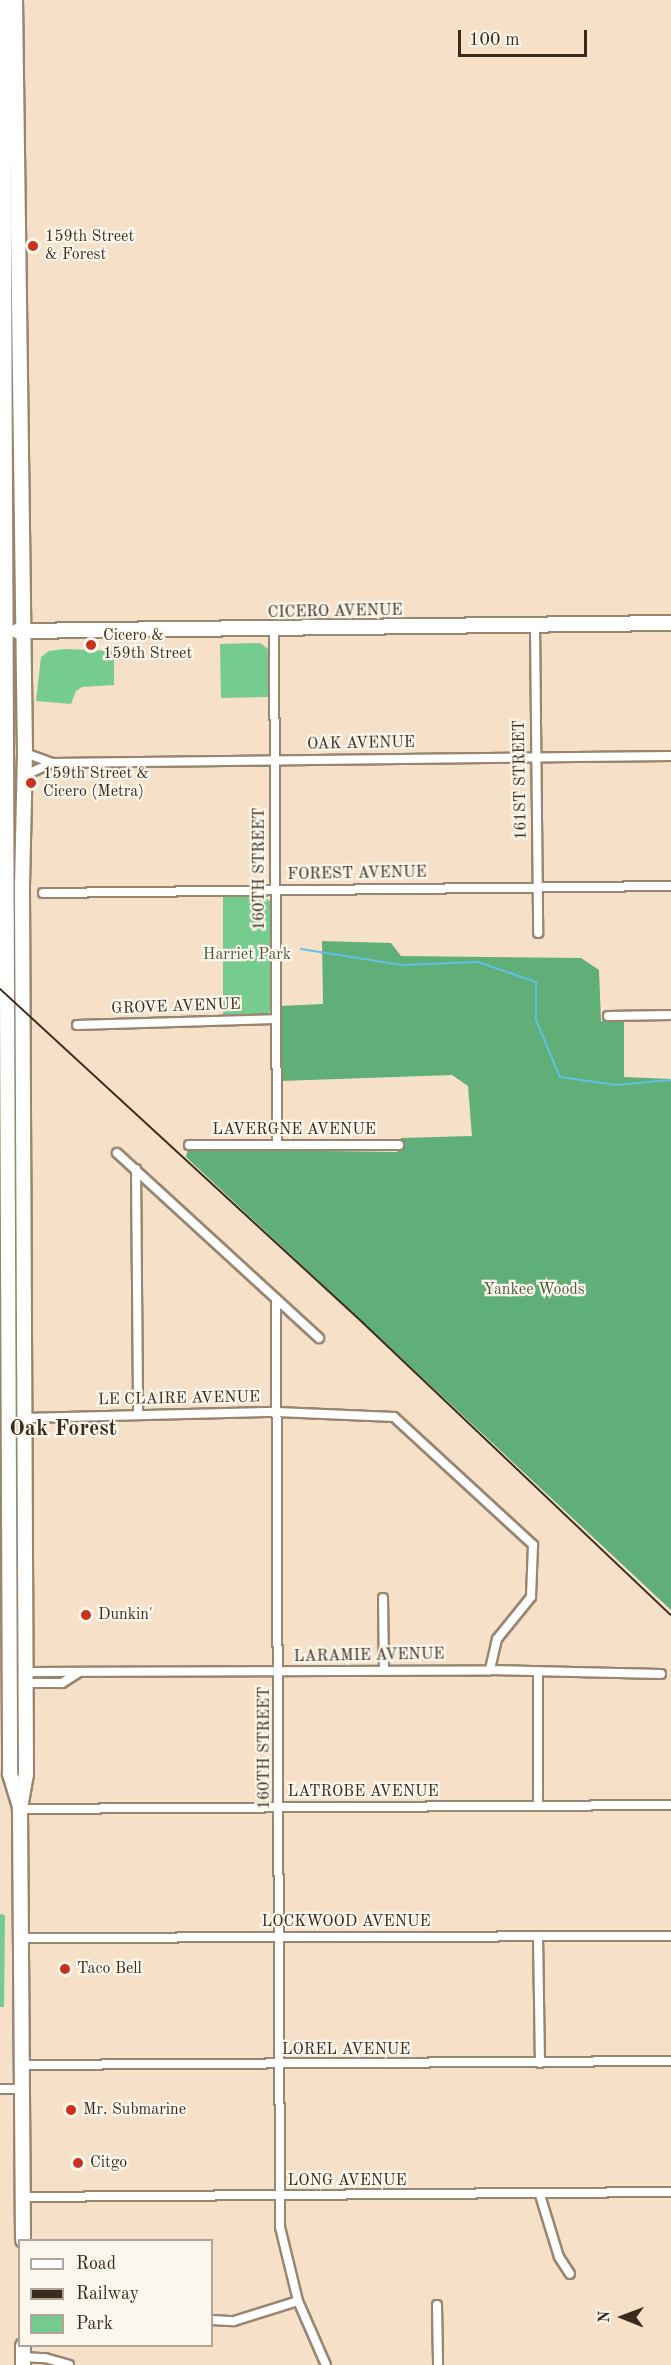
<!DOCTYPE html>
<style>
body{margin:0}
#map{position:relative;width:671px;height:2365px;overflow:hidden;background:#f6e0c7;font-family:"Old Standard TT",serif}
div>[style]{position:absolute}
.green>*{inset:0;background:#76cb8e}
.forest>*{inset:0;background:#60af79}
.stream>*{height:2px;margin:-1px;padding:0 1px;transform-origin:1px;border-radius:1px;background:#64c0e2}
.roads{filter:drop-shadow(2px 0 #988572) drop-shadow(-2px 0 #988572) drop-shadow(0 2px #988572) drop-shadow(0 -2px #988572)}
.street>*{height:8px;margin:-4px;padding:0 4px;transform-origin:4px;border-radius:4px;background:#fff}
.primary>*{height:14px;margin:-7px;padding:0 7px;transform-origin:7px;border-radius:7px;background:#fff}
.rail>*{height:2px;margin:-1px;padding:0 1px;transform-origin:1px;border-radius:1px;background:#3b2a1e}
.dots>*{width:16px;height:16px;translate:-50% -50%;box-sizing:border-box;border:3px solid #fbf7ec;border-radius:50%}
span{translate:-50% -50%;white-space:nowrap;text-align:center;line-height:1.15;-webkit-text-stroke:4.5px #fbf7ec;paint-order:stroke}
.poi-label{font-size:16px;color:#3b2a1e}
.left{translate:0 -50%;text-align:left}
.street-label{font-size:16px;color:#3b2a1e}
.park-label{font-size:16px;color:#4d5a40}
.district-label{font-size:22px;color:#3b2a1e;font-weight:700}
.legend{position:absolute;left:18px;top:2239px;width:195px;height:108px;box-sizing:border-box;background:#fbf7ec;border:2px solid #aea59a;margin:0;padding:8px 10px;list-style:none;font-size:18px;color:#3b2a1e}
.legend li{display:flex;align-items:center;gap:12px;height:30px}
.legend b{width:30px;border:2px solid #aea59a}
.north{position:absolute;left:593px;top:2287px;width:60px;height:60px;-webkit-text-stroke:4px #fbf7ec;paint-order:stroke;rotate:271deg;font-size:16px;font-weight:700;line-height:24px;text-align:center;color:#3b2a1e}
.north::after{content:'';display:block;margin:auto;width:21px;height:27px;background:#3b2a1e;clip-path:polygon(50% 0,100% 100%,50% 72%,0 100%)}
.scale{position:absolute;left:458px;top:30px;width:129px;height:27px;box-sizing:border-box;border:3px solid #3b2a1e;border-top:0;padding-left:8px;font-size:18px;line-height:21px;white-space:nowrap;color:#3b2a1e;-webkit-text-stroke:4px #fbf7ec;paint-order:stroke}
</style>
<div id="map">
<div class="green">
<i style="clip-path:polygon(260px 643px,268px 649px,268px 697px,221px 698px,220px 644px)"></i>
<i style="clip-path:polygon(65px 649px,114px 651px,114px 685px,82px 687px,76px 691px,71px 704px,36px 701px,41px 657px,49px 651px)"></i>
<i style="clip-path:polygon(223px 897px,263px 897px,270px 901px,271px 1009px,267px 1016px,223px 1019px)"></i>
<i style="clip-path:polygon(0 1914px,5px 1915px,4px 2007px,0 2007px)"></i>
</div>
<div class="forest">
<i style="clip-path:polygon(322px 941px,391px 943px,401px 956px,581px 958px,599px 970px,601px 1021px,624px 1022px,624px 1077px,671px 1079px,671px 1610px,186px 1157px,188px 1149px,397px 1152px,401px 1138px,472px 1136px,468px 1086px,452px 1075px,281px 1081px,280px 1006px,323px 1004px)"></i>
</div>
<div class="stream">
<i style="left:301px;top:949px;width:102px;rotate:9deg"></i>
<i style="left:402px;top:965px;width:76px;rotate:-2.3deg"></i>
<i style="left:478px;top:962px;width:61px;rotate:19deg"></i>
<i style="left:536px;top:982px;width:38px;rotate:90deg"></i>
<i style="left:536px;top:1020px;width:62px;rotate:67.2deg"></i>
<i style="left:560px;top:1077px;width:57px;rotate:8.1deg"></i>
<i style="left:616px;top:1085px;width:55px;rotate:-5.2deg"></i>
</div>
<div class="roads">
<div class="street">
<i style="left:535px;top:625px;width:308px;rotate:89.4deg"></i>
<i style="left:274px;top:630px;width:515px;rotate:89.67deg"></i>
<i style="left:25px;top:753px;width:29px;rotate:20deg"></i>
<i style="left:52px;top:763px;width:619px;rotate:-0.65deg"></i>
<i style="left:25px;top:775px;width:30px;rotate:-24deg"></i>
<i style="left:43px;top:893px;width:628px;rotate:-0.64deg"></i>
<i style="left:608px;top:1016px;width:63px;rotate:-0.9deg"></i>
<i style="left:77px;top:1025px;width:198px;rotate:-1.7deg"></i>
<i style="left:189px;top:1145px;width:210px"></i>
<i style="left:117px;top:1153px;width:274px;rotate:42.5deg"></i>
<i style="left:136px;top:1169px;width:246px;rotate:89.5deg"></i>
<i style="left:276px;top:1299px;width:928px;rotate:89.75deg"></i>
<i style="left:280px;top:2227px;width:76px;rotate:76.3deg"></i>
<i style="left:298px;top:2301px;width:70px;rotate:66.4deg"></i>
<i style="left:25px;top:1418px;width:252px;rotate:-1.4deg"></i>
<i style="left:277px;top:1412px;width:117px;rotate:2.4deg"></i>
<i style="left:394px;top:1417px;width:189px;rotate:42.6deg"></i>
<i style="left:533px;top:1545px;width:52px;rotate:92.2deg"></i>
<i style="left:531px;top:1597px;width:54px;rotate:129deg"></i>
<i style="left:497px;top:1639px;width:32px;rotate:103deg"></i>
<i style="left:383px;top:1598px;width:73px;rotate:89.2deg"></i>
<i style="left:538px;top:1671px;width:135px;rotate:90deg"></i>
<i style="left:26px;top:1672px;width:464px;rotate:-0.2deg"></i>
<i style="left:490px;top:1670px;width:171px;rotate:1.3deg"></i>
<i style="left:26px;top:1683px;width:36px"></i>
<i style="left:62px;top:1683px;width:19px;rotate:-32deg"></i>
<i style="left:20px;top:1809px;width:651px;rotate:-0.35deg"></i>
<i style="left:538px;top:1936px;width:127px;rotate:89.1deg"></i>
<i style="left:21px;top:1938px;width:650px;rotate:-0.18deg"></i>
<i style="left:22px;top:2065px;width:649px;rotate:-0.35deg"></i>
<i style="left:0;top:2089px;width:22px"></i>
<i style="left:540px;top:2195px;width:65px;rotate:73deg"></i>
<i style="left:559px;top:2257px;width:20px;rotate:57deg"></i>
<i style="left:22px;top:2197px;width:649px;rotate:-0.44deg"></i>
<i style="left:437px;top:2305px;width:60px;rotate:89deg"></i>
<i style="left:212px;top:2320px;width:22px;rotate:3deg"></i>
<i style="left:234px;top:2321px;width:67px;rotate:-17.4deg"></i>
<i style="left:23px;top:2357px;width:22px;rotate:3deg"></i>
<i style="left:45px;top:2358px;width:25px;rotate:16deg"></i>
</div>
<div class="primary">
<i style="left:3px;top:0;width:1774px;rotate:89.77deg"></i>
<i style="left:10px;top:1774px;width:31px;rotate:73deg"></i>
<i style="left:15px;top:0;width:753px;rotate:89.24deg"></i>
<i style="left:25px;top:753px;width:137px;rotate:91.3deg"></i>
<i style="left:22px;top:890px;width:884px;rotate:89.74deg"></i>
<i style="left:26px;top:1774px;width:36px;rotate:100deg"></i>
<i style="left:20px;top:1809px;width:431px;rotate:89.6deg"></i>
<i style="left:17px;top:631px;width:654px;rotate:-0.7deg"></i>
<i style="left:23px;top:2346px;width:19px;rotate:90deg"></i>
</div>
</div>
<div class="rail">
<i style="left:0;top:989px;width:493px;rotate:42.6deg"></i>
<i style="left:363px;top:1323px;width:424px;rotate:43.5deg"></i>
</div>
<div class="dots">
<i style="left:33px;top:246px;background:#c8321e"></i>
<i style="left:91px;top:645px;background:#c8321e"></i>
<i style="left:31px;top:783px;background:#c8321e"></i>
<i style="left:86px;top:1615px;background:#c8321e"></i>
<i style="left:65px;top:1969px;background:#c8321e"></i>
<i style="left:71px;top:2110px;background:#c8321e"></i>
<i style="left:78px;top:2163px;background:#c8321e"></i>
</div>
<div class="poi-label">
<span class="left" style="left:45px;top:246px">159th Street<br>&amp; Forest</span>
<span class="left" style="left:103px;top:645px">Cicero &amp;<br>159th Street</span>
<span class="left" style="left:43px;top:783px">159th Street &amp;<br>Cicero (Metra)</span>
<span class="left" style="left:98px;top:1615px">Dunkin'</span>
<span class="left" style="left:77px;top:1969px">Taco Bell</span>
<span class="left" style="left:83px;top:2110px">Mr. Submarine</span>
<span class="left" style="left:90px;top:2163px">Citgo</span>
</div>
<div class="street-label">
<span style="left:335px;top:612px;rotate:-1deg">CICERO AVENUE</span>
<span style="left:361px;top:744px;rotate:-1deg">OAK AVENUE</span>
<span style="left:521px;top:780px;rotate:-91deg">161ST STREET</span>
<span style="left:260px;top:869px;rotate:-90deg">160TH STREET</span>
<span style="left:357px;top:874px;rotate:-1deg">FOREST AVENUE</span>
<span style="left:176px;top:1007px;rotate:-2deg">GROVE AVENUE</span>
<span style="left:294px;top:1130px">LAVERGNE AVENUE</span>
<span style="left:179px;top:1399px;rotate:-1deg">LE CLAIRE AVENUE</span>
<span style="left:369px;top:1656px;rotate:-1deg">LARAMIE AVENUE</span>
<span style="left:265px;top:1748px;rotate:-90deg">160TH STREET</span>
<span style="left:363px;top:1792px">LATROBE AVENUE</span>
<span style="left:346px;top:1922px">LOCKWOOD AVENUE</span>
<span style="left:346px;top:2050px">LOREL AVENUE</span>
<span style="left:347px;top:2181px">LONG AVENUE</span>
</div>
<div class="park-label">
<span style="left:247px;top:955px">Harriet Park</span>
<span style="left:534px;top:1290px">Yankee Woods</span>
</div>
<div class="district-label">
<span style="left:63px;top:1430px">Oak Forest</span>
</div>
<ul class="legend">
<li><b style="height:8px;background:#fff"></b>Road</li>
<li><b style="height:8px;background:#3b2a1e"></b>Railway</li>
<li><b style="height:16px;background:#76cb8e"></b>Park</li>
</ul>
<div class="north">N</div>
<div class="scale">100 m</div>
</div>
